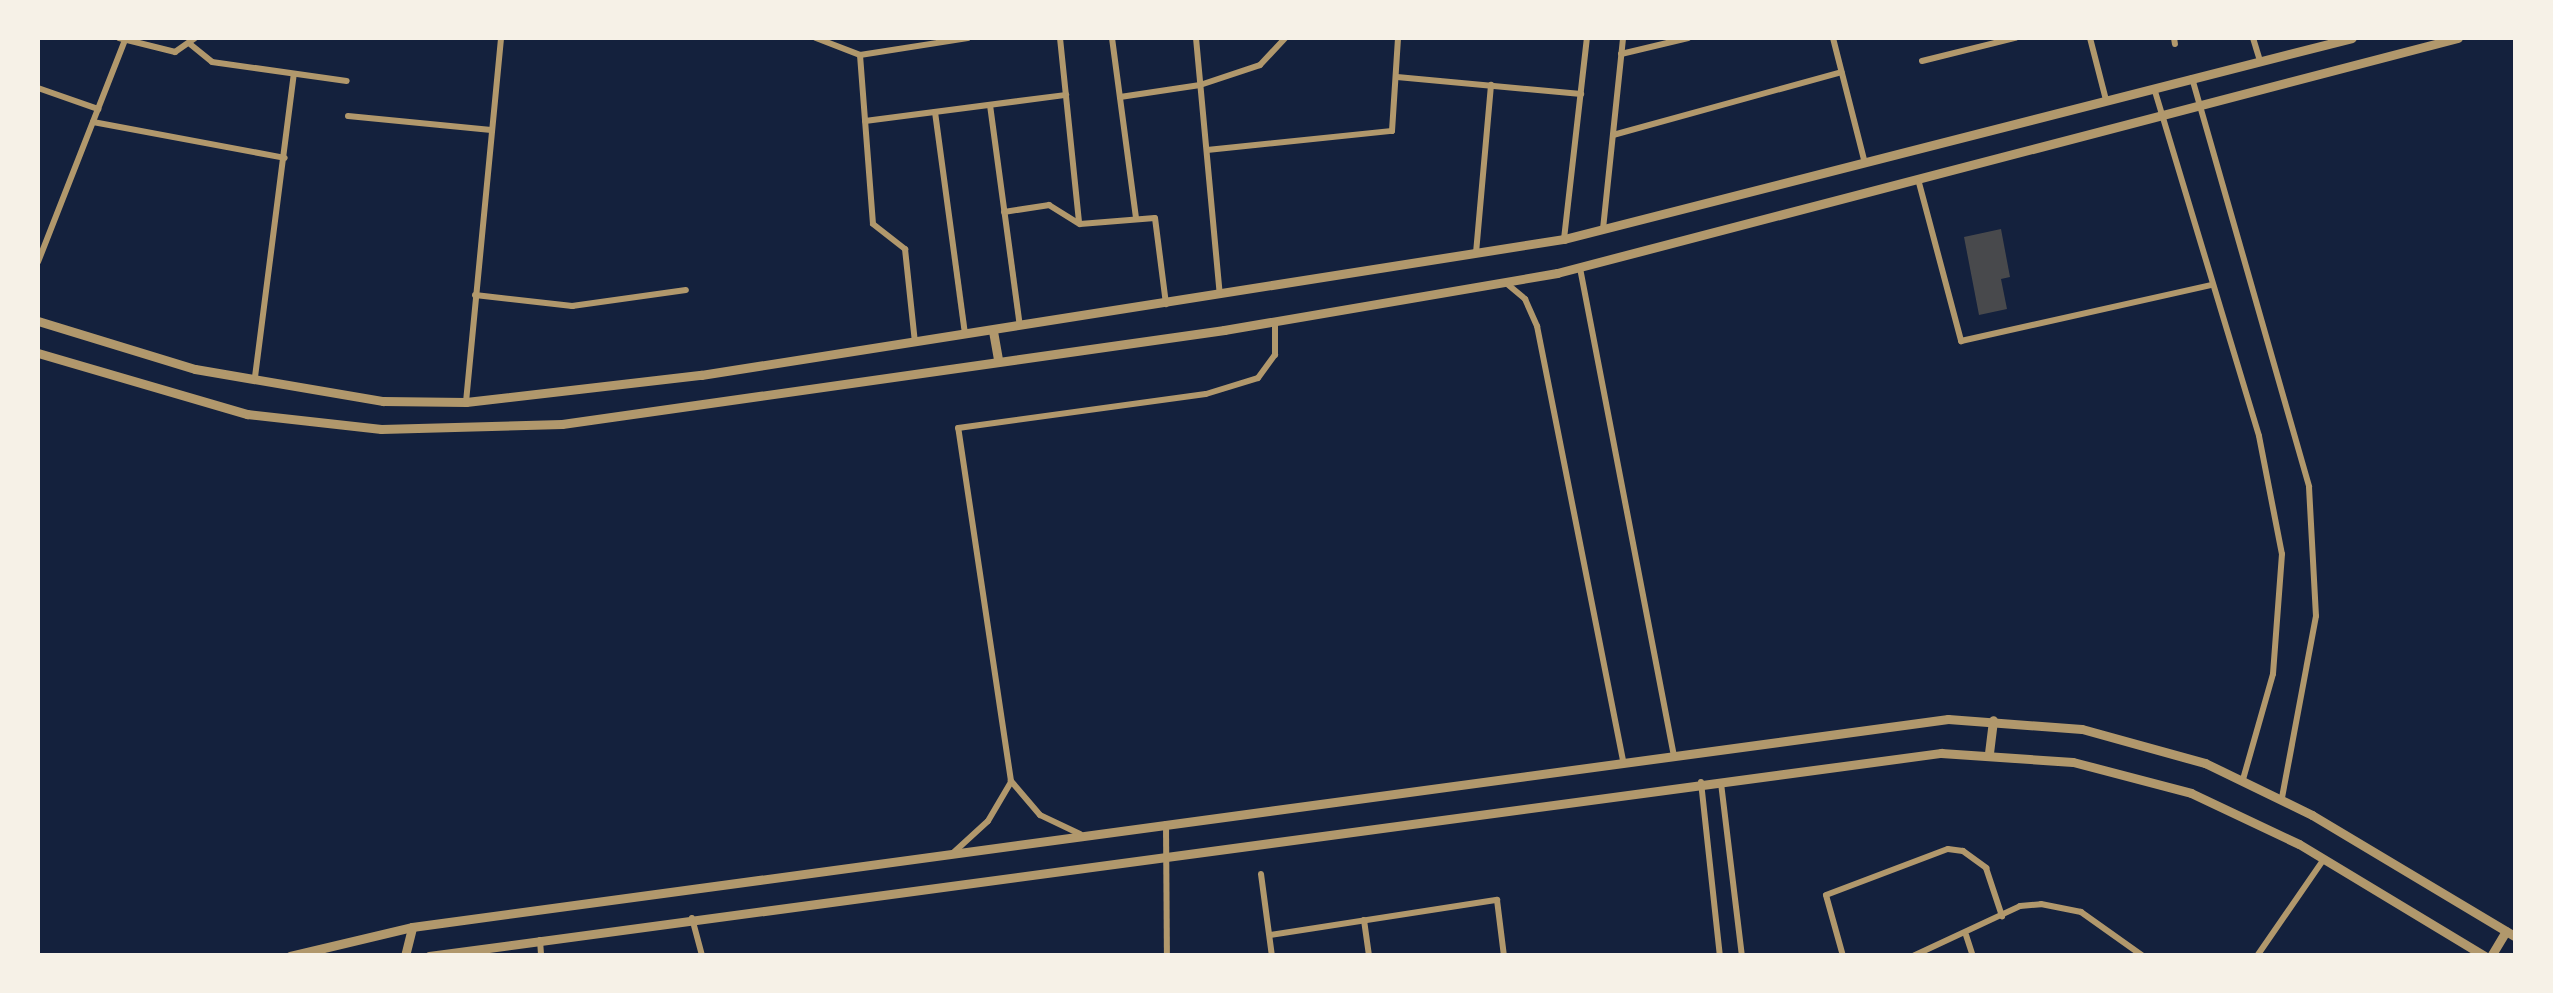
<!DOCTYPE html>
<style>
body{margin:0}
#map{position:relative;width:2553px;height:993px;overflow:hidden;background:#14213d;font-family:Inter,sans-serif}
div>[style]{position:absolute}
.building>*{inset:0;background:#48494c}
.minor>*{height:6px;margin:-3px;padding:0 3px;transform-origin:3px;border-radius:3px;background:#b1986c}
.tertiary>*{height:9px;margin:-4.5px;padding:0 4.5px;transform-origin:4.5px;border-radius:4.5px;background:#b1986c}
span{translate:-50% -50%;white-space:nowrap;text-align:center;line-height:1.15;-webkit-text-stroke:10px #f6f1e7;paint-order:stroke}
.frame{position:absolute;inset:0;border:40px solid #f6f1e7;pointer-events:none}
</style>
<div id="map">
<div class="building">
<i style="clip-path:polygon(2001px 229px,2010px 277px,2001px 279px,2007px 309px,1979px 315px,1964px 237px)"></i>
</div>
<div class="minor">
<i style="left:119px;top:38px;width:58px;rotate:14deg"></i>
<i style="left:175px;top:52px;width:24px;rotate:-35deg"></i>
<i style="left:816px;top:38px;width:47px;rotate:21.1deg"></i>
<i style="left:860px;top:55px;width:109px;rotate:-8.9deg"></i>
<i style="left:1060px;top:38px;width:186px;rotate:84.1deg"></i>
<i style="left:1112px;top:38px;width:182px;rotate:82.4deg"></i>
<i style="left:1196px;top:38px;width:258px;rotate:84.7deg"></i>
<i style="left:1833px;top:38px;width:126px;rotate:75.7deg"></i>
<i style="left:2090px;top:38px;width:64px;rotate:75.5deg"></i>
<i style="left:2174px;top:38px;width:6px;rotate:81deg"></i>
<i style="left:2253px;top:38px;width:24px;rotate:73deg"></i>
<i style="left:190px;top:44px;width:28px;rotate:39deg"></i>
<i style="left:212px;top:62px;width:136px;rotate:8deg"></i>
<i style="left:1621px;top:54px;width:69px;rotate:-13.4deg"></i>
<i style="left:860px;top:55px;width:169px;rotate:85.6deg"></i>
<i style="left:873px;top:224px;width:41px;rotate:38deg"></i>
<i style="left:905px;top:249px;width:94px;rotate:83.9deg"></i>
<i style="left:1922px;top:61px;width:96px;rotate:-13.9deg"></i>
<i style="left:1397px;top:77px;width:185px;rotate:5.3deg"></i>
<i style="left:2192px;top:78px;width:425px;rotate:74deg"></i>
<i style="left:2309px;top:487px;width:129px;rotate:86.9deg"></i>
<i style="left:2316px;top:616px;width:185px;rotate:100.6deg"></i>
<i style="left:38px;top:88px;width:64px;rotate:19.3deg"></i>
<i style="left:2154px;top:88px;width:363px;rotate:73.2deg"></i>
<i style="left:2259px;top:436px;width:120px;rotate:79deg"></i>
<i style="left:2282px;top:554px;width:120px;rotate:94.3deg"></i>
<i style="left:2273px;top:674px;width:109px;rotate:105.9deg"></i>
<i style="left:1120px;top:97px;width:81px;rotate:-8.5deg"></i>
<i style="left:1200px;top:85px;width:63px;rotate:-18.4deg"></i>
<i style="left:1260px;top:65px;width:37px;rotate:-47deg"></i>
<i style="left:990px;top:105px;width:223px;rotate:82.3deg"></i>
<i style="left:935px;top:112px;width:224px;rotate:82.3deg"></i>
<i style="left:348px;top:116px;width:144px;rotate:5.6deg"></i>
<i style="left:865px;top:121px;width:203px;rotate:-7.4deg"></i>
<i style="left:93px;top:122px;width:195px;rotate:10.6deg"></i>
<i style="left:1613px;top:135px;width:237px;rotate:-15.4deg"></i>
<i style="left:1207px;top:150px;width:186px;rotate:-5.9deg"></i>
<i style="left:1392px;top:131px;width:93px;rotate:-86.3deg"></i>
<i style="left:1918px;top:179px;width:168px;rotate:75.1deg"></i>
<i style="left:1961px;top:341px;width:257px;rotate:-12.6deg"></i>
<i style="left:1004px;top:212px;width:46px;rotate:-8.8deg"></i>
<i style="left:1049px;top:205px;width:36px;rotate:32deg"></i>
<i style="left:1080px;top:224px;width:75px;rotate:-4.6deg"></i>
<i style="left:1155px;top:218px;width:87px;rotate:82.7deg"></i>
<i style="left:1603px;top:229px;width:192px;rotate:-84deg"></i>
<i style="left:1564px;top:239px;width:202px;rotate:-83.5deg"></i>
<i style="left:1476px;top:253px;width:169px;rotate:-84.9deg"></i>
<i style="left:38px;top:262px;width:238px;rotate:-68.6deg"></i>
<i style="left:1580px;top:268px;width:495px;rotate:79.1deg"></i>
<i style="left:1506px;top:283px;width:25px;rotate:40deg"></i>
<i style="left:1525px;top:299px;width:30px;rotate:66deg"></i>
<i style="left:1537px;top:326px;width:443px;rotate:78.8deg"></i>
<i style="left:475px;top:295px;width:98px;rotate:6.5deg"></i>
<i style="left:572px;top:306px;width:115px;rotate:-8deg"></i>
<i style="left:255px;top:377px;width:305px;rotate:-82.7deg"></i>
<i style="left:466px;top:402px;width:366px;rotate:-84.5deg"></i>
<i style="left:1701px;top:782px;width:175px;rotate:83.8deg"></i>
<i style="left:1721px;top:783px;width:174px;rotate:83.1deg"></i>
<i style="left:1166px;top:824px;width:132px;rotate:89.6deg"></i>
<i style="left:1080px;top:834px;width:44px;rotate:-154.6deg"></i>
<i style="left:1040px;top:815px;width:45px;rotate:-130.5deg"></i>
<i style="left:1011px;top:781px;width:357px;rotate:-98.5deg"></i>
<i style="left:958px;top:428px;width:250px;rotate:-7.8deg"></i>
<i style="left:1206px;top:394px;width:54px;rotate:-17.1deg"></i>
<i style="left:1258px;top:378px;width:29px;rotate:-54deg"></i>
<i style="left:1275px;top:355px;width:33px;rotate:-90deg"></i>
<i style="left:953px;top:853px;width:47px;rotate:-42.4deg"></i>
<i style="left:988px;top:821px;width:45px;rotate:-59.5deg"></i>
<i style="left:1261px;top:874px;width:83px;rotate:82.4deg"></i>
<i style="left:692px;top:918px;width:39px;rotate:75deg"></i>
<i style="left:1364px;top:920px;width:36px;rotate:82deg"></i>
<i style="left:1270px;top:935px;width:230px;rotate:-8.8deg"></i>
<i style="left:1497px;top:900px;width:56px;rotate:82.9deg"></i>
<i style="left:1966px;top:935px;width:22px;rotate:72deg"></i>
<i style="left:540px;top:940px;width:16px;rotate:86deg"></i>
<i style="left:1843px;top:956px;width:63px;rotate:-105.6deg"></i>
<i style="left:1826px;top:895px;width:130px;rotate:-20.7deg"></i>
<i style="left:1948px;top:849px;width:15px;rotate:8deg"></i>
<i style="left:1963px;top:851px;width:29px;rotate:36deg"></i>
<i style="left:1986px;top:868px;width:51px;rotate:71.6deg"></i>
<i style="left:1913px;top:956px;width:118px;rotate:-25deg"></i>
<i style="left:2020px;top:906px;width:21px;rotate:-5deg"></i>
<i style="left:2041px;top:904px;width:41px;rotate:11.3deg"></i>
<i style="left:2081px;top:912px;width:76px;rotate:35.4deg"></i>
<i style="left:2257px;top:956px;width:118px;rotate:-55.4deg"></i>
</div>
<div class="tertiary">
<i style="left:38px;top:321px;width:164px;rotate:17deg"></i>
<i style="left:195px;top:369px;width:191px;rotate:9.7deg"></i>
<i style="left:383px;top:401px;width:83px;rotate:0.7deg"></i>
<i style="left:466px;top:402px;width:237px;rotate:-6.6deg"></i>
<i style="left:701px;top:375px;width:874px;rotate:-8.96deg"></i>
<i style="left:1564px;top:239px;width:813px;rotate:-14.31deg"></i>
<i style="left:993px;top:331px;width:28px;rotate:80deg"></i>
<i style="left:38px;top:353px;width:218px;rotate:16.3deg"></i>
<i style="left:247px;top:414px;width:135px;rotate:6.4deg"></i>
<i style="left:381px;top:429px;width:181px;rotate:-1.6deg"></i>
<i style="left:562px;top:424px;width:669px;rotate:-8.08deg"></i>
<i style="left:1224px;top:330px;width:338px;rotate:-9.7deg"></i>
<i style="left:1557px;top:273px;width:931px;rotate:-14.62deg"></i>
<i style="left:1989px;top:753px;width:33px;rotate:-83deg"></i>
<i style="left:290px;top:956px;width:125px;rotate:-13.4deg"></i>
<i style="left:412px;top:927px;width:1550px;rotate:-7.71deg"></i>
<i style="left:1948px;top:719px;width:134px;rotate:4.3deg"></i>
<i style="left:2082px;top:729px;width:128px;rotate:15.5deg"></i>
<i style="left:2205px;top:763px;width:119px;rotate:25.9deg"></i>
<i style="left:2312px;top:815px;width:238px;rotate:30.9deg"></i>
<i style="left:405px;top:956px;width:30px;rotate:-76deg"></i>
<i style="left:429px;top:956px;width:1526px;rotate:-7.65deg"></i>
<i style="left:1941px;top:753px;width:132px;rotate:3.9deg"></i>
<i style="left:2073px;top:762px;width:122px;rotate:14.7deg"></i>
<i style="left:2191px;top:793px;width:119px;rotate:25.3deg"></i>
<i style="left:2299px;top:844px;width:217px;rotate:31.1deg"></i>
<i style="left:2491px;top:956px;width:29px;rotate:-59deg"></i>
</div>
<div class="frame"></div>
</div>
